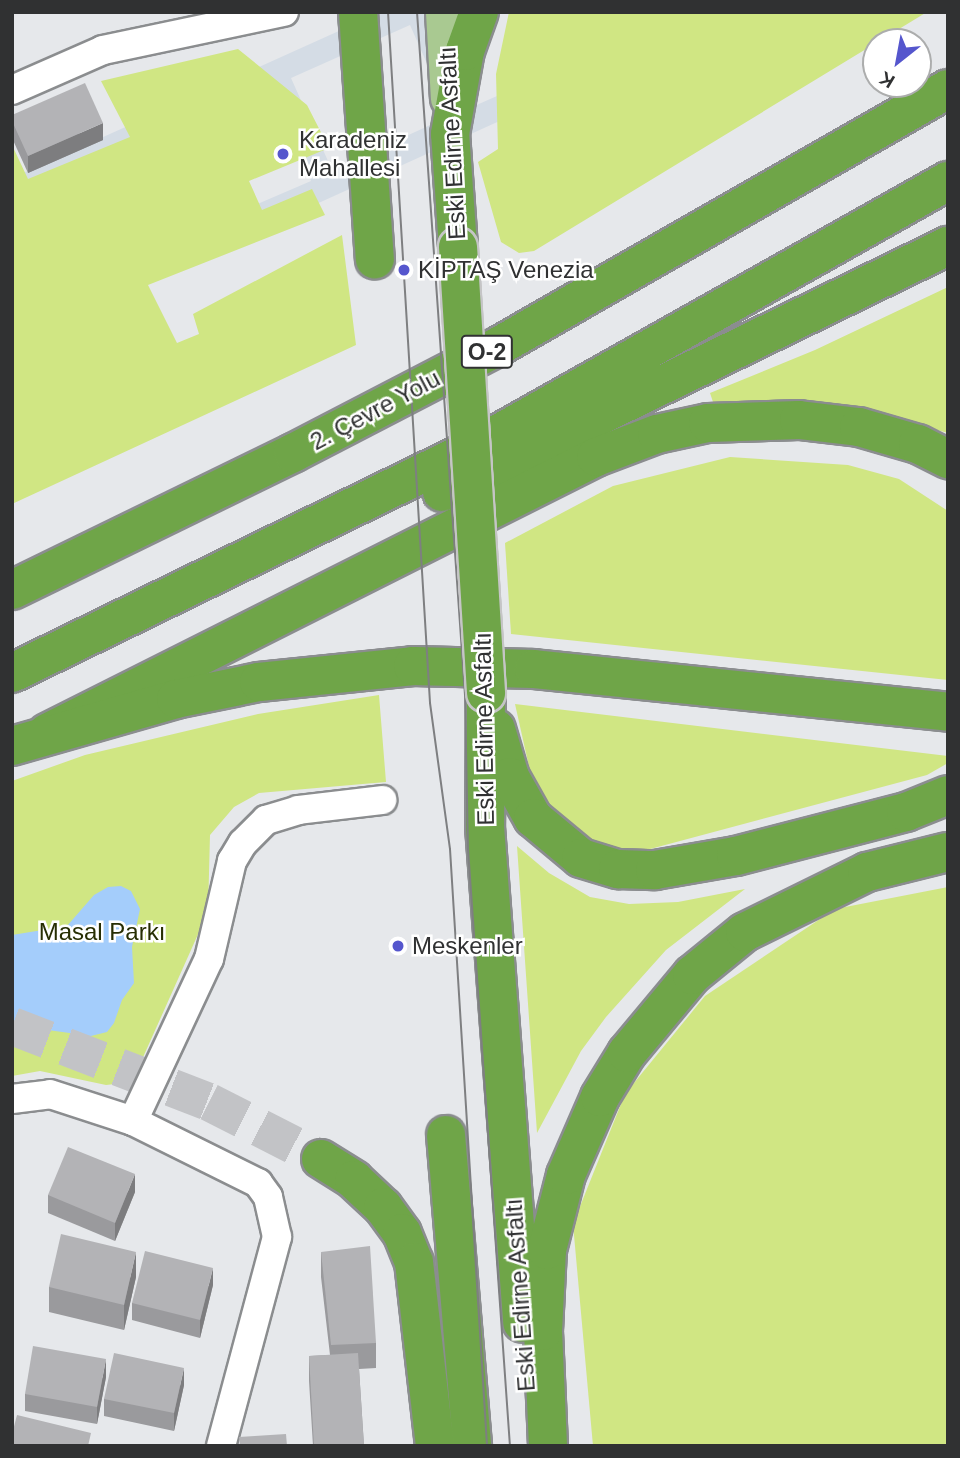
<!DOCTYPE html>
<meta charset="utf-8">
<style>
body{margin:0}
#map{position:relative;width:960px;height:1458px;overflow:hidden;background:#e6e8eb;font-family:Helvetica,sans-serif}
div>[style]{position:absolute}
.built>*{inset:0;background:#d4dce5}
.green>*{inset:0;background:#d0e683}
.water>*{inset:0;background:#a4cdfb}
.highway-tunnel>*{height:38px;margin-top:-19px;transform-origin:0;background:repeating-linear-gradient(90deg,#c2c3c6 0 38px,transparent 0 57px)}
.roads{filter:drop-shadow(2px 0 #8b8d8f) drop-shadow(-2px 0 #8b8d8f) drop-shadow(0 2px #8b8d8f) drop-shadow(0 -2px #8b8d8f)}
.minor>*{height:28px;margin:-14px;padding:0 14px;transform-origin:14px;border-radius:14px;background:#fff}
.major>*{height:37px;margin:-18.5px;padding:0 18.5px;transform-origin:18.5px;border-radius:18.5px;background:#a9c991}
.highway>*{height:38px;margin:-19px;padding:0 19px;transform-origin:19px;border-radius:19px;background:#6fa548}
.tram>*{height:2px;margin:-1px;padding:0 1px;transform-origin:1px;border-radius:1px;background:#7e7f81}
.bridges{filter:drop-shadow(2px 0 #c5c5c6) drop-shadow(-2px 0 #c5c5c6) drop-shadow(0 2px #c5c5c6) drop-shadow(0 -2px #c5c5c6)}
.highway-bridge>*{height:38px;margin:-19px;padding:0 19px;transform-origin:19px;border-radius:19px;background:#6fa548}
.wall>*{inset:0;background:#9a9a9d}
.shaded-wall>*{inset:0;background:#7d7d7f}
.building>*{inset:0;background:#b3b3b6}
.dots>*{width:19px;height:19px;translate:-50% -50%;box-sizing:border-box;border:4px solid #fff;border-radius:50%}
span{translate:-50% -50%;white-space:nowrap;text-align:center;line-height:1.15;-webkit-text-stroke:5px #fff;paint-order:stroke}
.shield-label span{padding:2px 5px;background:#fff;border:2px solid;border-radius:5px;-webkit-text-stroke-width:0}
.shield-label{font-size:23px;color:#303132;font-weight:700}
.poi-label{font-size:24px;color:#303132}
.left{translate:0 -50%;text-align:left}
.street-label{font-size:24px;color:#303132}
.park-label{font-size:24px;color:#272e03}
.frame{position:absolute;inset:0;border:14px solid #303132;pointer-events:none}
.north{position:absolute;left:862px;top:28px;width:70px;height:70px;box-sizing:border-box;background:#fff;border:2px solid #acadad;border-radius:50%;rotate:211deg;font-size:19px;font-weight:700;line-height:28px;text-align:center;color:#303132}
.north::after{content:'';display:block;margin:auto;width:24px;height:32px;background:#5556cd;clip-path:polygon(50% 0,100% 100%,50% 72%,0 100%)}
</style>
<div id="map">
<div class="built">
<i style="clip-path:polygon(evenodd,381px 12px,438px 12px,472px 107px,606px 48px,696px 32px,12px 342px,12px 178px,381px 12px,410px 25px,450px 116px,332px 170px,291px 78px,410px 25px,381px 12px,293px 140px,311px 181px,181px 237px,293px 140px)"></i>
</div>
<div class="green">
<i style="clip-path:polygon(509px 12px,927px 12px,534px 251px,519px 253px,501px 242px,478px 162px,498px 149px,496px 74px)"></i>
<i style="clip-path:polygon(238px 49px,307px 105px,329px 148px,249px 181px,262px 210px,312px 189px,325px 215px,148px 285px,177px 343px,199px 334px,193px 314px,342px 235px,356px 345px,12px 504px,12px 145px,28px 179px,130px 137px,101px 81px)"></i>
<i style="clip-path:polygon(948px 287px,948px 433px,850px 406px,790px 399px,714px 405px,710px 393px,815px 350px)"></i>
<i style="clip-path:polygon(730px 457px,848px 465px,899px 479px,948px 511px,948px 680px,511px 634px,505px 543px,613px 486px)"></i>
<i style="clip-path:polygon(379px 695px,386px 782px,259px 793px,234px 807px,210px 835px,208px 912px,140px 1064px,124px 1083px,106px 1085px,40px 1071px,12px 1076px,12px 781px,85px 755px,258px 714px)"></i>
<i style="clip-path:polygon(515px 704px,948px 756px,948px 763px,927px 775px,639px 852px,596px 844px,557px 817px,538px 791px,530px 771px)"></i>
<i style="clip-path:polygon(517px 846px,549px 873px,590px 897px,629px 904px,678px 902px,745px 889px,666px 950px,606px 1017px,581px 1051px,537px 1133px)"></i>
<i style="clip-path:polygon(948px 887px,948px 1446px,593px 1446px,573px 1224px,625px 1094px,705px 996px,835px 909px)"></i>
</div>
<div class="water">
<i style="clip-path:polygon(121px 886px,131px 891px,140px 909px,132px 947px,134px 983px,122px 1000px,114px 1023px,107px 1032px,91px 1036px,12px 1025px,12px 935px,67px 926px,94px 895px,108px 887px)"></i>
</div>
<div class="highway-tunnel">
<i style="left:12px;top:1026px;width:211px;rotate:21.1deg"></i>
<i style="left:209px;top:1102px;width:126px;rotate:27deg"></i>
</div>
<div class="roads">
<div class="minor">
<i style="left:12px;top:90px;width:99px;rotate:-23.7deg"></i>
<i style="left:103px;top:50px;width:185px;rotate:-11.9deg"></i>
<i style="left:12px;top:1099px;width:38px;rotate:-7deg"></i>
<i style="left:50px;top:1094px;width:87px;rotate:18deg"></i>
<i style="left:133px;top:1121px;width:140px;rotate:26.4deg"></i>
<i style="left:258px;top:1183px;width:17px;rotate:54deg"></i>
<i style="left:268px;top:1197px;width:41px;rotate:77.3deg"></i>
<i style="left:277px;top:1237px;width:216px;rotate:105deg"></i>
<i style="left:133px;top:1121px;width:179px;rotate:-64.9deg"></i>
<i style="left:209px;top:959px;width:101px;rotate:-76.8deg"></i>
<i style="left:232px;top:861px;width:21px;rotate:-59deg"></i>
<i style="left:243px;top:843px;width:33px;rotate:-45deg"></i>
<i style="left:266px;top:820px;width:34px;rotate:-17deg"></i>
<i style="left:298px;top:810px;width:85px;rotate:-6.8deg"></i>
</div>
<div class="major">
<i style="left:444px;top:12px;width:86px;rotate:86.7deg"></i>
</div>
<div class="highway">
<i style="left:358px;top:12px;width:248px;rotate:86.1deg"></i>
<i style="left:458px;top:247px;width:113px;rotate:-94deg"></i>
<i style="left:450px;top:134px;width:84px;rotate:-79.8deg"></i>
<i style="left:465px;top:51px;width:41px;rotate:-70.3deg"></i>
<i style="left:442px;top:492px;width:563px;rotate:-25.93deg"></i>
<i style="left:12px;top:590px;width:313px;rotate:-26deg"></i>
<i style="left:293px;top:453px;width:232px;rotate:-27.4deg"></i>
<i style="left:499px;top:346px;width:517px;rotate:-29.79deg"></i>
<i style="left:12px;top:673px;width:505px;rotate:-25.96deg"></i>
<i style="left:466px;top:452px;width:553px;rotate:-29.35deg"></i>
<i style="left:486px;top:693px;width:134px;rotate:90.4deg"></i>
<i style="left:485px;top:827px;width:497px;rotate:85.7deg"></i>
<i style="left:496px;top:729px;width:50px;rotate:73.7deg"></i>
<i style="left:510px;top:777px;width:47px;rotate:60.7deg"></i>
<i style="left:533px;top:818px;width:62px;rotate:39.8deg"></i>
<i style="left:581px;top:858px;width:39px;rotate:17deg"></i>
<i style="left:618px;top:869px;width:37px;rotate:2deg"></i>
<i style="left:655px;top:870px;width:82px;rotate:-9.8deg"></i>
<i style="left:736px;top:856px;width:176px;rotate:-14.5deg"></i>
<i style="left:906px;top:812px;width:45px;rotate:-22deg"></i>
<i style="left:47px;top:733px;width:614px;rotate:-26.69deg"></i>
<i style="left:596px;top:457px;width:65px;rotate:-20.7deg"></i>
<i style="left:657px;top:434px;width:52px;rotate:-12.2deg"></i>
<i style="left:708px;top:423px;width:91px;rotate:-1.9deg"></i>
<i style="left:799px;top:420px;width:60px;rotate:6.7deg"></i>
<i style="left:859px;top:427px;width:61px;rotate:16.1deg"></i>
<i style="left:918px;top:444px;width:34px;rotate:27deg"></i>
<i style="left:12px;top:746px;width:171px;rotate:-16deg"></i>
<i style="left:176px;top:699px;width:85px;rotate:-11.6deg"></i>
<i style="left:259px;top:682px;width:155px;rotate:-5.9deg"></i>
<i style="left:413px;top:666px;width:121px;rotate:1.4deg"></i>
<i style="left:534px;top:669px;width:416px;rotate:5.9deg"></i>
<i style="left:446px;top:1135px;width:312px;rotate:85.2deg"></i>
<i style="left:321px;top:1159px;width:39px;rotate:32deg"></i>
<i style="left:354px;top:1180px;width:40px;rotate:43deg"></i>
<i style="left:383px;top:1207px;width:32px;rotate:54deg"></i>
<i style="left:402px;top:1233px;width:31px;rotate:68deg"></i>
<i style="left:414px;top:1262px;width:185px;rotate:83.5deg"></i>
<i style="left:548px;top:1446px;width:115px;rotate:-92.5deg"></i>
<i style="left:543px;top:1331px;width:81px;rotate:-87.2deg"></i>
<i style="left:547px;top:1250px;width:77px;rotate:-75.8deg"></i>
<i style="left:566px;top:1175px;width:85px;rotate:-66.4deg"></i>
<i style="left:600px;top:1097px;width:52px;rotate:-58.5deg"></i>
<i style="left:627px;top:1053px;width:102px;rotate:-50.2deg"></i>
<i style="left:692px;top:975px;width:68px;rotate:-39.1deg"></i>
<i style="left:745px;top:932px;width:136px;rotate:-26.2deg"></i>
<i style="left:867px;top:872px;width:83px;rotate:-13.9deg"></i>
</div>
</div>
<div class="tram">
<i style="left:388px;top:12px;width:692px;rotate:86.52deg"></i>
<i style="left:430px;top:703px;width:147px;rotate:82.2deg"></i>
<i style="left:450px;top:849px;width:598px;rotate:86.45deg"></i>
<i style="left:417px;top:12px;width:685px;rotate:85.98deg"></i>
<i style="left:465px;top:695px;width:154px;rotate:88.9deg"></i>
<i style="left:468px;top:849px;width:598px;rotate:85.98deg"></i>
</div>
<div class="bridges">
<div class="highway-bridge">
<i style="left:458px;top:247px;width:447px;rotate:86.4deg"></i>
</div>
</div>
<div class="wall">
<i style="clip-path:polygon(12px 115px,103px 140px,28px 173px,12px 138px)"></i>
<i style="clip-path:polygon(135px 1192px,115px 1241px,48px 1213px,48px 1195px)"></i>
<i style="clip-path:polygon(321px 1252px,376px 1343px,376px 1368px,359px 1369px,364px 1446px,313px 1446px,309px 1381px,309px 1356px,330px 1355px,321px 1277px)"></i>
<i style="clip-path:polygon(136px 1277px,124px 1330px,49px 1312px,49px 1287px)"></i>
<i style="clip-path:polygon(213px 1285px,200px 1338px,132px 1320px,132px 1303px)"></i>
<i style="clip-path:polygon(106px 1377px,97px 1424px,25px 1411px,25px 1394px)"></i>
<i style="clip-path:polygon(184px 1385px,174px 1431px,104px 1416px,104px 1399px)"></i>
</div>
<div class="shaded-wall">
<i style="clip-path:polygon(103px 123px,103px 140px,28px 173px,28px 156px)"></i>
<i style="clip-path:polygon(135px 1174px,135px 1192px,115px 1241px,115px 1223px)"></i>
<i style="clip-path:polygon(136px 1252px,136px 1277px,124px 1330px,124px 1305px)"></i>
<i style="clip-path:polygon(213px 1268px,213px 1285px,200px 1338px,200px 1320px)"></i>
<i style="clip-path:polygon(106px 1359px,106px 1377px,97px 1424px,97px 1407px)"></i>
<i style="clip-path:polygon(184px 1368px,184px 1385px,174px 1431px,174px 1413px)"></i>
</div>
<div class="building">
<i style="clip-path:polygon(85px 83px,103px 123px,28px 156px,12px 121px,12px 115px)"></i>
<i style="clip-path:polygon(68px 1147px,135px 1174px,115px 1223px,48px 1195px)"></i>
<i style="clip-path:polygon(61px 1234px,136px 1252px,124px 1305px,49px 1287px)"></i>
<i style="clip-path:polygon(370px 1246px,376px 1343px,331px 1345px,321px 1252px)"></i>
<i style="clip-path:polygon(145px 1251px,213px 1268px,200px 1320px,132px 1303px)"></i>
<i style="clip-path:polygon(33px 1346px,106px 1359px,97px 1407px,25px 1394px)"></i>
<i style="clip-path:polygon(114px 1353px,184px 1368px,174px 1413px,104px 1399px)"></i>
<i style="clip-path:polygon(358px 1353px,364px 1446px,314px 1446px,309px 1356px)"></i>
<i style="clip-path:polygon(17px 1415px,91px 1433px,88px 1446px,12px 1446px,12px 1434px)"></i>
<i style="clip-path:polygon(286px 1434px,287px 1446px,240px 1446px,239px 1437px)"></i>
</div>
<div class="dots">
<i style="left:283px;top:154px;background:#5556cd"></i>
<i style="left:404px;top:270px;background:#5556cd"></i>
<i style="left:398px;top:946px;background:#5556cd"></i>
</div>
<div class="shield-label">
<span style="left:487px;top:352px">O-2</span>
</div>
<div class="poi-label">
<span class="left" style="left:299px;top:154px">Karadeniz<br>Mahallesi</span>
<span class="left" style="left:418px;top:270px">KİPTAŞ Venezia</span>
<span class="left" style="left:412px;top:946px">Meskenler</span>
</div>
<div class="street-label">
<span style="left:452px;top:143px;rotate:-93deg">Eski Edirne Asfaltı</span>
<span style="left:375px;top:410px;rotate:-28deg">2. Çevre Yolu</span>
<span style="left:484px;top:729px;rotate:-91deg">Eski Edirne Asfaltı</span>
<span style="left:520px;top:1295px;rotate:-94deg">Eski Edirne Asfaltı</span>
</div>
<div class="park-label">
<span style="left:102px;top:932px">Masal Parkı</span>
</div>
<div class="frame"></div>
<div class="north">K</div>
</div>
